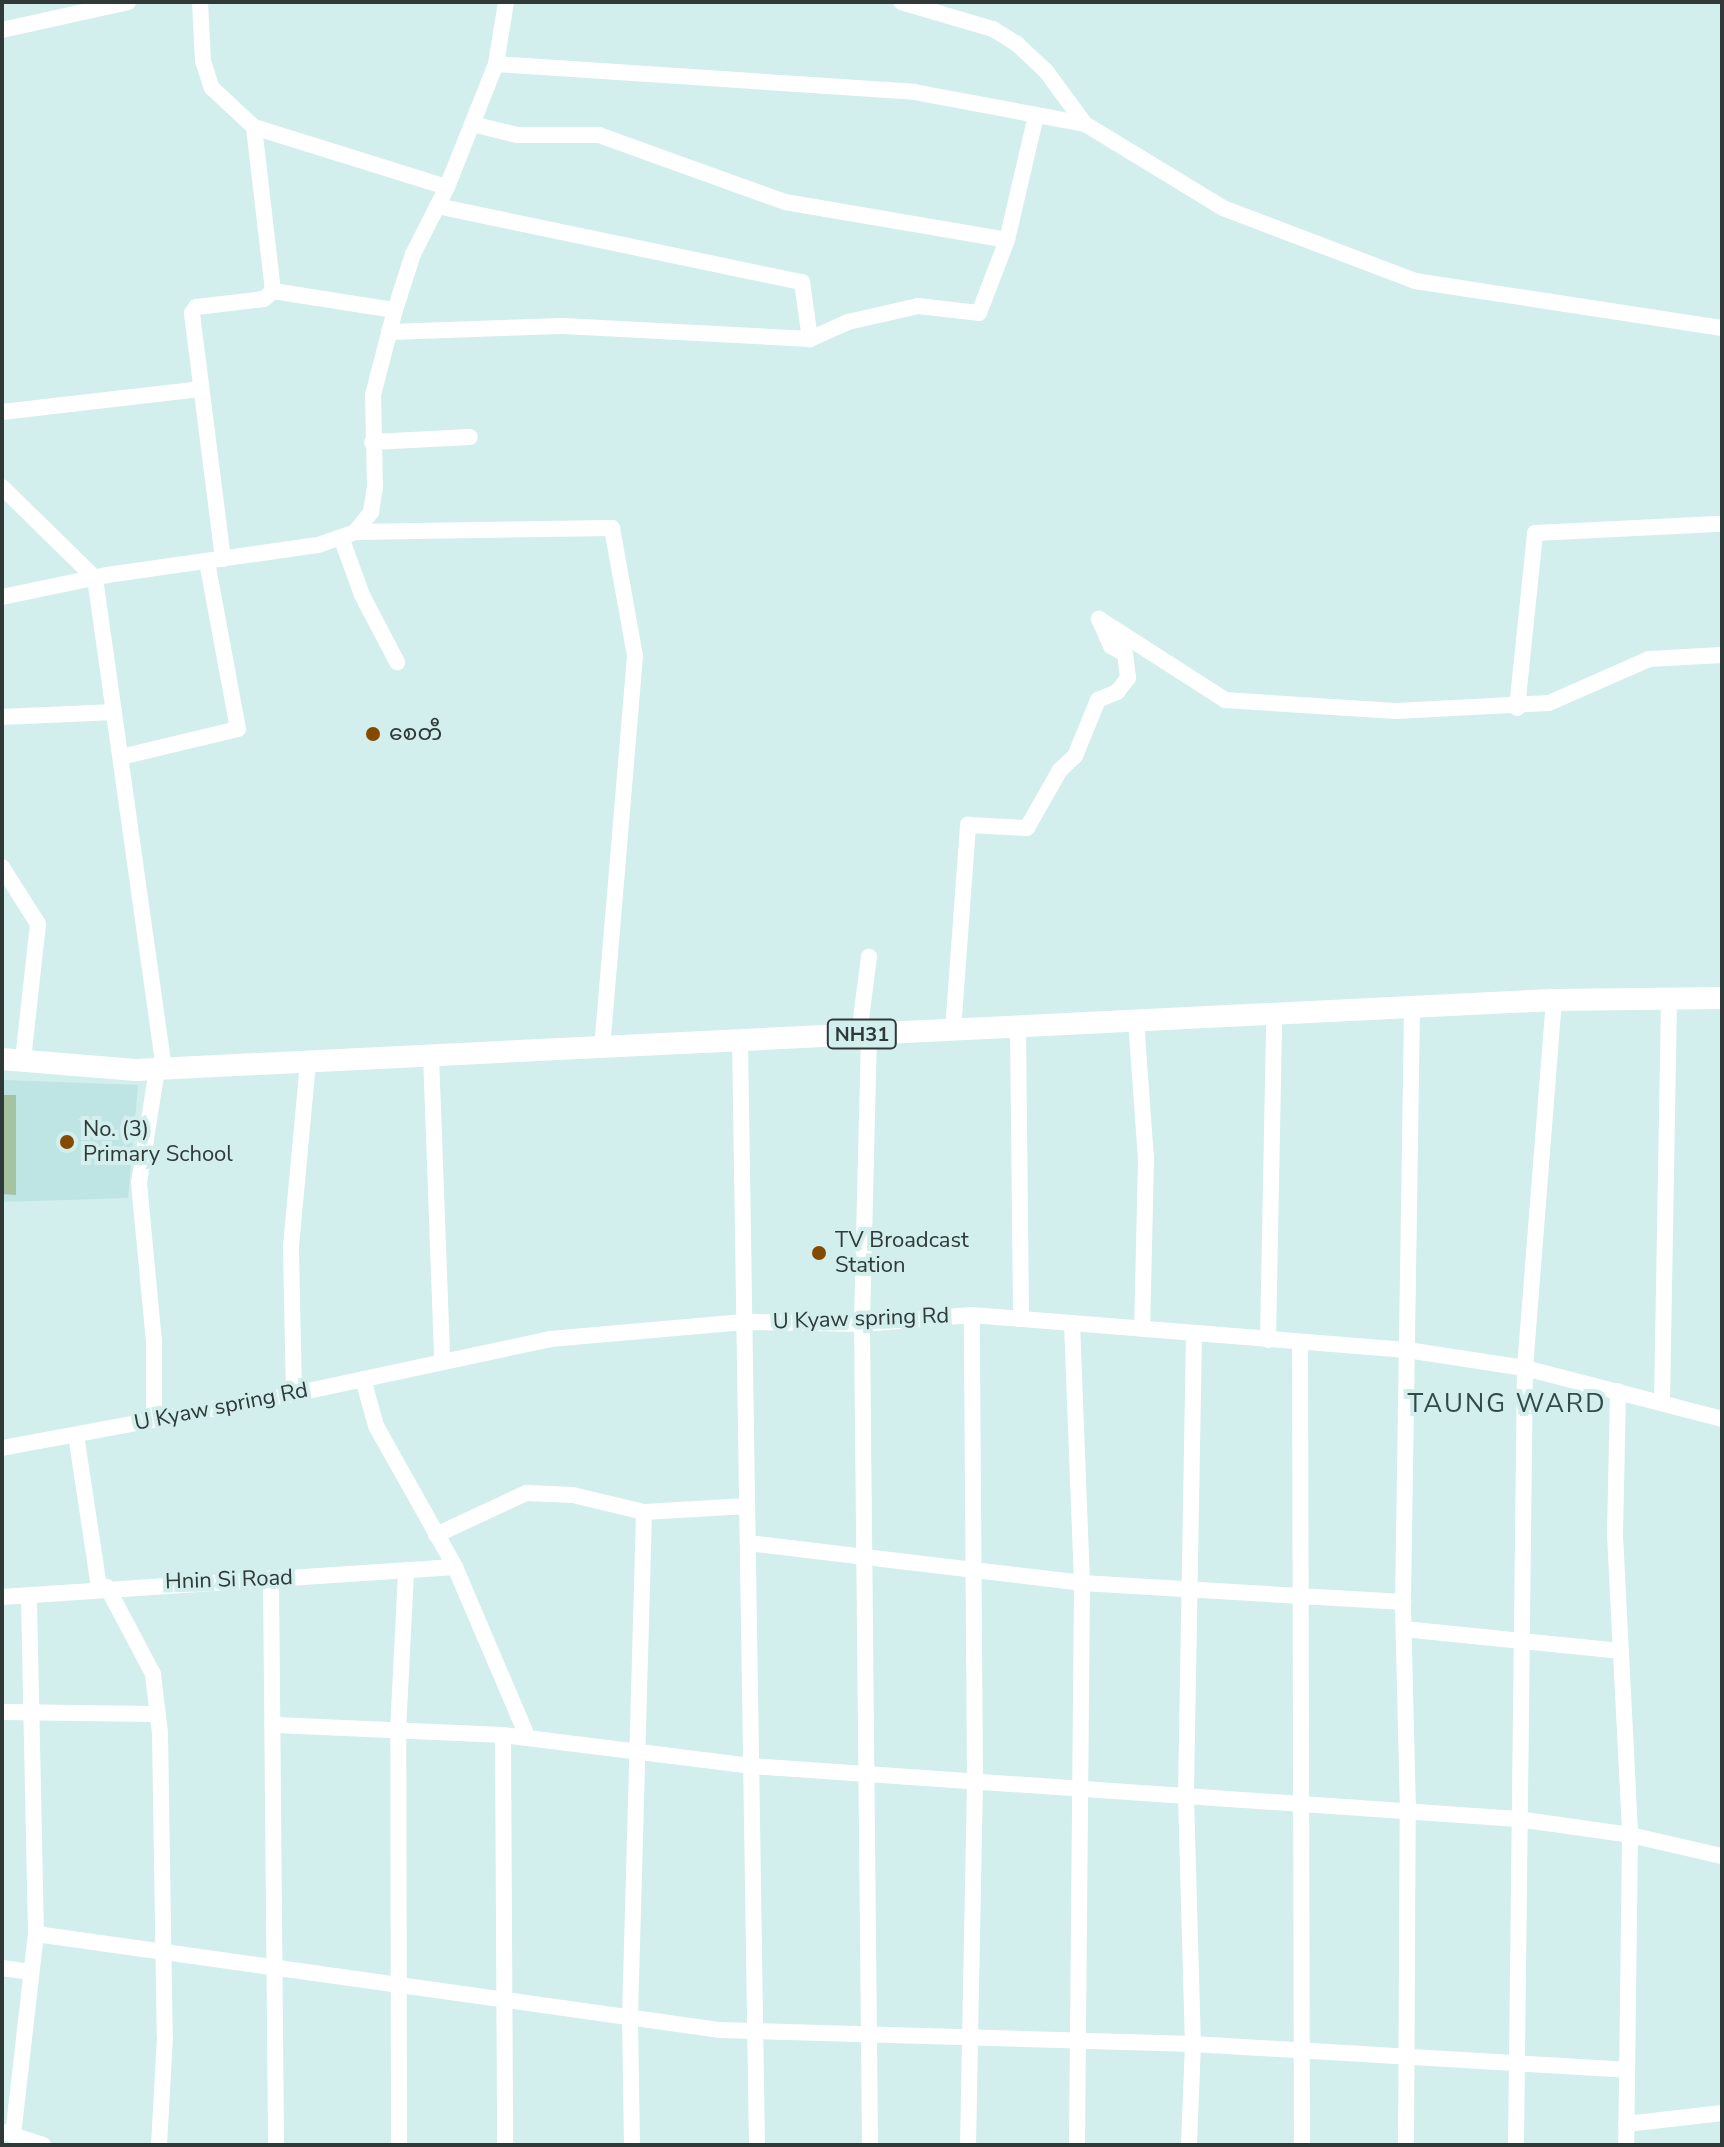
<!DOCTYPE html>
<meta charset="utf-8">
<style>
body{margin:0}
#map{position:relative;width:1724px;height:2147px;overflow:hidden;background:#d2eeed;font-family:"Nunito Sans","Noto Sans Myanmar",sans-serif}
div>[style]{position:absolute}
.built>*{inset:0;background:#bee4e3}
.green>*{inset:0;background:#a5c3a0}
.minor>*{height:16px;margin:-8px;padding:0 8px;transform-origin:8px;border-radius:8px;background:#fff}
.highway>*{height:22px;margin:-11px;padding:0 11px;transform-origin:11px;border-radius:11px;background:#fff}
.dots>*{width:22px;height:22px;translate:-50% -50%;box-sizing:border-box;border:4px solid #d2eeed;border-radius:50%}
span{translate:-50% -50%;white-space:nowrap;text-align:center;line-height:1.15;-webkit-text-stroke:8px #d2eeed;paint-order:stroke}
.shield-label span{padding:2px 6px;background:#d2eeed;border:2px solid;border-radius:6px;-webkit-text-stroke-width:0}
.shield-label{font-size:20px;color:#2e3938;font-weight:700}
.poi-label{font-size:22px;color:#2e3938}
.left{translate:0 -50%;text-align:left}
.street-label{font-size:22px;color:#2e3938}
.quarter-label{font-size:26px;color:#324a49;letter-spacing:2px}
.frame{position:absolute;inset:0;border:4px solid #2e3938;pointer-events:none}
</style>
<div id="map">
<div class="built">
<i style="clip-path:polygon(2px 1080px,138px 1085px,128px 1198px,2px 1202px)"></i>
</div>
<div class="green">
<i style="clip-path:polygon(2px 1095px,16px 1095px,16px 1195px,2px 1194px)"></i>
</div>
<div class="minor">
<i style="left:200px;top:2px;width:59px;rotate:87.1deg"></i>
<i style="left:203px;top:61px;width:28px;rotate:72deg"></i>
<i style="left:212px;top:88px;width:57px;rotate:42.9deg"></i>
<i style="left:254px;top:127px;width:202px;rotate:17.3deg"></i>
<i style="left:901px;top:2px;width:96px;rotate:16.4deg"></i>
<i style="left:993px;top:29px;width:28px;rotate:32deg"></i>
<i style="left:1017px;top:44px;width:40px;rotate:43deg"></i>
<i style="left:1046px;top:71px;width:66px;rotate:53.7deg"></i>
<i style="left:2px;top:30px;width:129px;rotate:-12.5deg"></i>
<i style="left:496px;top:64px;width:419px;rotate:3.8deg"></i>
<i style="left:914px;top:92px;width:174px;rotate:10.6deg"></i>
<i style="left:1085px;top:124px;width:162px;rotate:31.3deg"></i>
<i style="left:1223px;top:208px;width:205px;rotate:20.8deg"></i>
<i style="left:1415px;top:281px;width:311px;rotate:8.7deg"></i>
<i style="left:472px;top:124px;width:46px;rotate:13.7deg"></i>
<i style="left:517px;top:135px;width:82px"></i>
<i style="left:599px;top:135px;width:198px;rotate:19.8deg"></i>
<i style="left:785px;top:202px;width:225px;rotate:9.7deg"></i>
<i style="left:254px;top:127px;width:165px;rotate:83.4deg"></i>
<i style="left:437px;top:206px;width:373px;rotate:11.8deg"></i>
<i style="left:802px;top:282px;width:58px;rotate:82deg"></i>
<i style="left:273px;top:291px;width:123px;rotate:8.9deg"></i>
<i style="left:389px;top:332px;width:174px;rotate:-2deg"></i>
<i style="left:563px;top:326px;width:247px;rotate:3deg"></i>
<i style="left:810px;top:339px;width:42px;rotate:-24.1deg"></i>
<i style="left:848px;top:322px;width:72px;rotate:-12.9deg"></i>
<i style="left:918px;top:306px;width:61px;rotate:6.5deg"></i>
<i style="left:979px;top:313px;width:78px;rotate:-69deg"></i>
<i style="left:1007px;top:240px;width:128px;rotate:-76.9deg"></i>
<i style="left:2px;top:412px;width:199px;rotate:-6.6deg"></i>
<i style="left:372px;top:442px;width:98px;rotate:-2.9deg"></i>
<i style="left:2px;top:487px;width:130px;rotate:44.4deg"></i>
<i style="left:95px;top:578px;width:495px;rotate:82deg"></i>
<i style="left:355px;top:532px;width:257px;rotate:-0.9deg"></i>
<i style="left:612px;top:528px;width:130px;rotate:79.8deg"></i>
<i style="left:635px;top:656px;width:392px;rotate:94.8deg"></i>
<i style="left:341px;top:537px;width:62px;rotate:70.1deg"></i>
<i style="left:362px;top:595px;width:76px;rotate:62.4deg"></i>
<i style="left:223px;top:559px;width:248px;rotate:-97.2deg"></i>
<i style="left:192px;top:313px;width:7px;rotate:-56deg"></i>
<i style="left:196px;top:307px;width:68px;rotate:-6.7deg"></i>
<i style="left:264px;top:299px;width:12px;rotate:-42deg"></i>
<i style="left:2px;top:597px;width:107px;rotate:-11.8deg"></i>
<i style="left:107px;top:575px;width:213px;rotate:-8.1deg"></i>
<i style="left:318px;top:545px;width:39px;rotate:-19deg"></i>
<i style="left:355px;top:532px;width:26px;rotate:-51deg"></i>
<i style="left:371px;top:512px;width:24px;rotate:-81deg"></i>
<i style="left:375px;top:488px;width:93px;rotate:-91.2deg"></i>
<i style="left:373px;top:395px;width:88px;rotate:-75.5deg"></i>
<i style="left:395px;top:310px;width:59px;rotate:-72.2deg"></i>
<i style="left:413px;top:254px;width:75px;rotate:-63.1deg"></i>
<i style="left:447px;top:187px;width:132px;rotate:-68.3deg"></i>
<i style="left:496px;top:64px;width:63px;rotate:-80.8deg"></i>
<i style="left:1517px;top:708px;width:176px;rotate:-84.1deg"></i>
<i style="left:1535px;top:533px;width:187px;rotate:-2.8deg"></i>
<i style="left:2px;top:717px;width:112px;rotate:-2.6deg"></i>
<i style="left:121px;top:757px;width:120px;rotate:-13.5deg"></i>
<i style="left:238px;top:729px;width:171px;rotate:-100.5deg"></i>
<i style="left:2px;top:867px;width:67px;rotate:57.7deg"></i>
<i style="left:38px;top:924px;width:137px;rotate:96.3deg"></i>
<i style="left:1136px;top:1020px;width:138px;rotate:85.9deg"></i>
<i style="left:1146px;top:1158px;width:171px;rotate:91.3deg"></i>
<i style="left:1018px;top:1026px;width:293px;rotate:89.4deg"></i>
<i style="left:953px;top:1030px;width:206px;rotate:-85.8deg"></i>
<i style="left:968px;top:825px;width:59px;rotate:2.9deg"></i>
<i style="left:1027px;top:828px;width:67px;rotate:-60.4deg"></i>
<i style="left:1060px;top:770px;width:21px;rotate:-43deg"></i>
<i style="left:1075px;top:756px;width:61px;rotate:-67.7deg"></i>
<i style="left:1098px;top:700px;width:21px;rotate:-23deg"></i>
<i style="left:1117px;top:692px;width:18px;rotate:-52deg"></i>
<i style="left:1128px;top:678px;width:24px;rotate:-97deg"></i>
<i style="left:1125px;top:654px;width:16px;rotate:-150deg"></i>
<i style="left:1111px;top:646px;width:30px;rotate:-114deg"></i>
<i style="left:1099px;top:619px;width:150px;rotate:32.7deg"></i>
<i style="left:1225px;top:700px;width:171px;rotate:3.7deg"></i>
<i style="left:1396px;top:711px;width:153px;rotate:-3deg"></i>
<i style="left:1549px;top:703px;width:109px;rotate:-23.7deg"></i>
<i style="left:1649px;top:659px;width:73px;rotate:-3.1deg"></i>
<i style="left:859px;top:1034px;width:78px;rotate:-82.6deg"></i>
<i style="left:869px;top:1034px;width:290px;rotate:91.4deg"></i>
<i style="left:862px;top:1324px;width:821px;rotate:89.44deg"></i>
<i style="left:740px;top:1040px;width:1105px;rotate:89.12deg"></i>
<i style="left:431px;top:1055px;width:307px;rotate:87.9deg"></i>
<i style="left:1072px;top:1323px;width:260px;rotate:87.8deg"></i>
<i style="left:1082px;top:1583px;width:562px;rotate:90.51deg"></i>
<i style="left:1194px;top:1333px;width:463px;rotate:91deg"></i>
<i style="left:1186px;top:1796px;width:248px;rotate:88.4deg"></i>
<i style="left:1193px;top:2044px;width:434px;rotate:3.4deg"></i>
<i style="left:1268px;top:1340px;width:326px;rotate:-88.9deg"></i>
<i style="left:1300px;top:1342px;width:803px;rotate:89.86deg"></i>
<i style="left:363px;top:1379px;width:49px;rotate:74.5deg"></i>
<i style="left:376px;top:1426px;width:162px;rotate:60.7deg"></i>
<i style="left:455px;top:1567px;width:186px;rotate:66.9deg"></i>
<i style="left:1618px;top:1391px;width:144px;rotate:91.2deg"></i>
<i style="left:1615px;top:1535px;width:300px;rotate:87.1deg"></i>
<i style="left:1630px;top:1835px;width:310px;rotate:90.7deg"></i>
<i style="left:294px;top:1394px;width:148px;rotate:-91.2deg"></i>
<i style="left:291px;top:1246px;width:186px;rotate:-84.7deg"></i>
<i style="left:1662px;top:1402px;width:404px;rotate:-89deg"></i>
<i style="left:154px;top:1420px;width:78px;rotate:-90deg"></i>
<i style="left:154px;top:1342px;width:160px;rotate:-95.4deg"></i>
<i style="left:139px;top:1183px;width:115px;rotate:-81deg"></i>
<i style="left:76px;top:1435px;width:154px;rotate:81.4deg"></i>
<i style="left:2px;top:1448px;width:297px;rotate:-10.5deg"></i>
<i style="left:294px;top:1394px;width:262px;rotate:-12.1deg"></i>
<i style="left:550px;top:1339px;width:195px;rotate:-5deg"></i>
<i style="left:744px;top:1322px;width:118px;rotate:1deg"></i>
<i style="left:862px;top:1324px;width:110px;rotate:-4.7deg"></i>
<i style="left:972px;top:1315px;width:436px;rotate:4.6deg"></i>
<i style="left:1407px;top:1350px;width:119px;rotate:8.7deg"></i>
<i style="left:1525px;top:1368px;width:203px;rotate:14.5deg"></i>
<i style="left:436px;top:1535px;width:99px;rotate:-25deg"></i>
<i style="left:526px;top:1493px;width:47px;rotate:2.4deg"></i>
<i style="left:573px;top:1495px;width:73px;rotate:13.5deg"></i>
<i style="left:644px;top:1512px;width:103px;rotate:-3.3deg"></i>
<i style="left:748px;top:1543px;width:336px;rotate:6.8deg"></i>
<i style="left:1082px;top:1583px;width:322px;rotate:3.4deg"></i>
<i style="left:271px;top:1578px;width:567px;rotate:89.49deg"></i>
<i style="left:107px;top:1587px;width:98px;rotate:62.1deg"></i>
<i style="left:153px;top:1674px;width:60px;rotate:83.3deg"></i>
<i style="left:160px;top:1734px;width:303px;rotate:89.1deg"></i>
<i style="left:165px;top:2037px;width:108px;rotate:93.2deg"></i>
<i style="left:2px;top:1597px;width:454px;rotate:-3.8deg"></i>
<i style="left:1404px;top:1629px;width:218px;rotate:5.8deg"></i>
<i style="left:2px;top:1712px;width:156px;rotate:0.7deg"></i>
<i style="left:276px;top:1725px;width:227px;rotate:2.5deg"></i>
<i style="left:503px;top:1735px;width:250px;rotate:7.1deg"></i>
<i style="left:751px;top:1766px;width:769px;rotate:3.95deg"></i>
<i style="left:1518px;top:1819px;width:113px;rotate:8.1deg"></i>
<i style="left:1630px;top:1835px;width:94px;rotate:12.9deg"></i>
<i style="left:503px;top:1735px;width:410px;rotate:89.7deg"></i>
<i style="left:36px;top:1934px;width:691px;rotate:7.99deg"></i>
<i style="left:720px;top:2030px;width:473px;rotate:1.7deg"></i>
<i style="left:1193px;top:2044px;width:101px;rotate:92.3deg"></i>
<i style="left:2px;top:1968px;width:27px;rotate:8deg"></i>
<i style="left:1626px;top:2124px;width:97px;rotate:-6.5deg"></i>
<i style="left:3px;top:2132px;width:42px;rotate:18deg"></i>
<i style="left:13px;top:2135px;width:202px;rotate:-83.5deg"></i>
<i style="left:36px;top:1934px;width:338px;rotate:-91.2deg"></i>
<i style="left:399px;top:2145px;width:414px;rotate:-90.1deg"></i>
<i style="left:398px;top:1731px;width:157px;rotate:-87.1deg"></i>
<i style="left:632px;top:2145px;width:128px;rotate:-90.9deg"></i>
<i style="left:630px;top:2017px;width:505px;rotate:-88.41deg"></i>
<i style="left:968px;top:2145px;width:364px;rotate:-88.9deg"></i>
<i style="left:975px;top:1781px;width:466px;rotate:-90.4deg"></i>
<i style="left:1406px;top:2145px;width:333px;rotate:-89.7deg"></i>
<i style="left:1408px;top:1812px;width:210px;rotate:-91.4deg"></i>
<i style="left:1403px;top:1602px;width:595px;rotate:-89.13deg"></i>
<i style="left:1516px;top:2145px;width:777px;rotate:-89.34deg"></i>
<i style="left:1525px;top:1368px;width:369px;rotate:-85.5deg"></i>
</div>
<div class="highway">
<i style="left:2px;top:1059px;width:134px;rotate:4.7deg"></i>
<i style="left:136px;top:1070px;width:1420px;rotate:-2.83deg"></i>
<i style="left:1554px;top:1000px;width:168px;rotate:-0.7deg"></i>
</div>
<div class="dots">
<i style="left:373px;top:734px;background:#854a01"></i>
<i style="left:67px;top:1142px;background:#854a01"></i>
<i style="left:819px;top:1253px;background:#854a01"></i>
</div>
<div class="shield-label">
<span style="left:862px;top:1034px">NH31</span>
</div>
<div class="poi-label">
<span class="left" style="left:389px;top:734px">စေတီ</span>
<span class="left" style="left:83px;top:1142px">No. (3)<br>Primary School</span>
<span class="left" style="left:835px;top:1253px">TV Broadcast<br>Station</span>
</div>
<div class="street-label">
<span style="left:861px;top:1319px;rotate:-2deg">U Kyaw spring Rd</span>
<span style="left:221px;top:1407px;rotate:-11deg">U Kyaw spring Rd</span>
<span style="left:229px;top:1580px;rotate:-2deg">Hnin Si Road</span>
</div>
<div class="quarter-label">
<span style="left:1507px;top:1404px">TAUNG WARD</span>
</div>
<div class="frame"></div>
</div>
